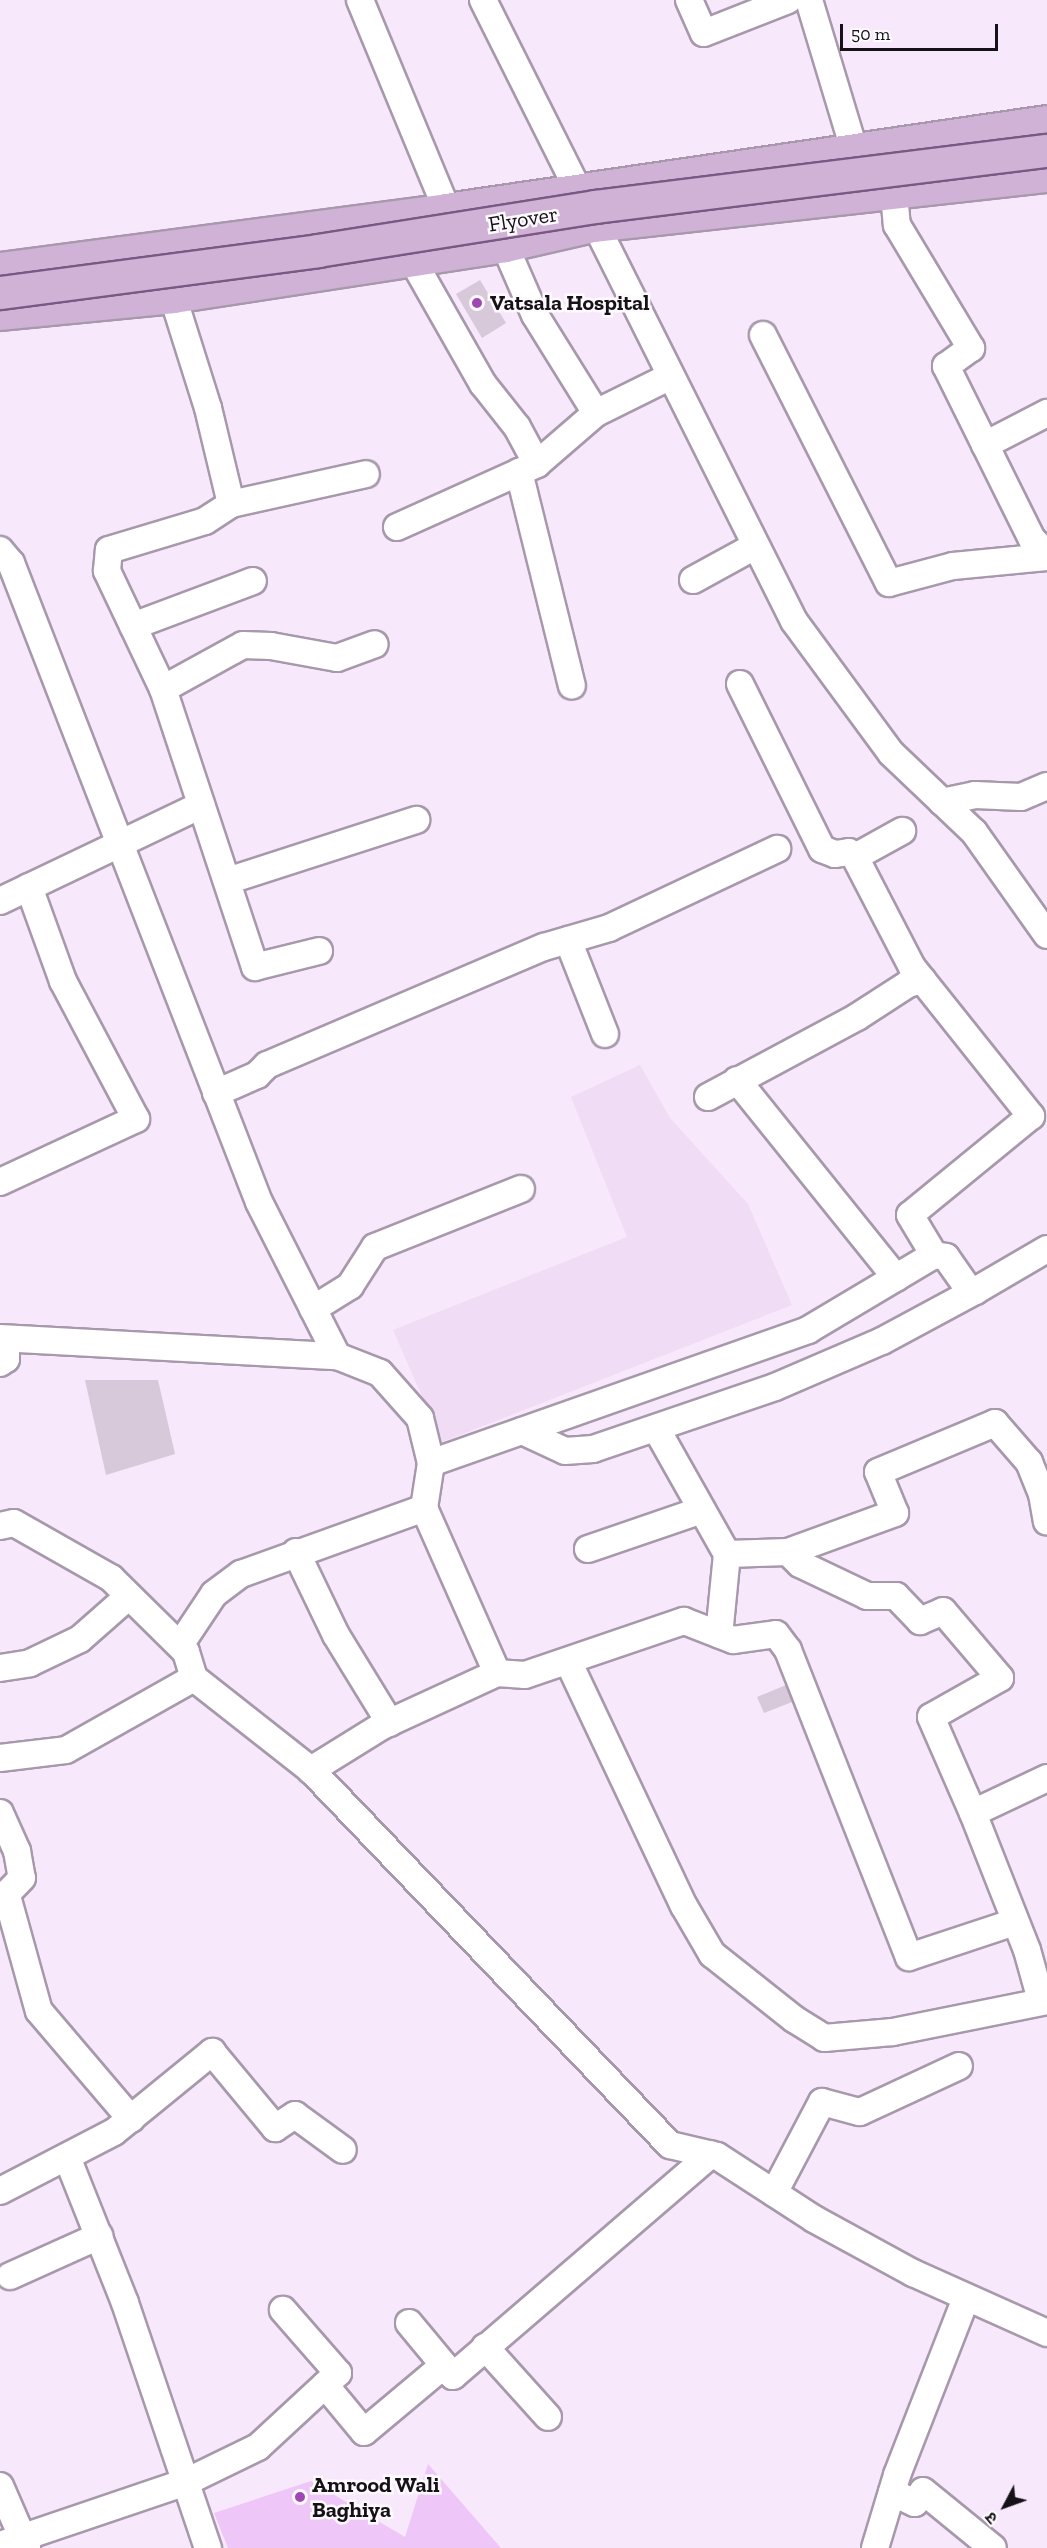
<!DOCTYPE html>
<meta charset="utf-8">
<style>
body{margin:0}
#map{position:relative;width:1047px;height:2548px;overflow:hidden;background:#f7e8fb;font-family:"Zilla Slab","Noto Sans Devanagari",serif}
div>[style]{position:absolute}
.built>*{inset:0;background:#f1dcf5}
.green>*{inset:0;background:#efc6f8}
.building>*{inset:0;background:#d7c8da}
.roads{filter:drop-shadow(2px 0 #a799ab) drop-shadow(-2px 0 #a799ab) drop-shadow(0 2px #a799ab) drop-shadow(0 -2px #a799ab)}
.minor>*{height:26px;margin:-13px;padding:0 13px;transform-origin:13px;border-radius:13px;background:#fff}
.major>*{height:32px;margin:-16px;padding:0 16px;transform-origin:16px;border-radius:16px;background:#cfb2d6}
.bridges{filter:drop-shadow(2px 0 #795882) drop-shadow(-2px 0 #795882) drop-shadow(0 2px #795882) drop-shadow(0 -2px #795882)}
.major-bridge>*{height:32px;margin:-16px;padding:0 16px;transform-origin:16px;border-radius:16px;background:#cfb2d6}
.dots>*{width:16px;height:16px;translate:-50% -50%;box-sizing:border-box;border:3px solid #fdfafe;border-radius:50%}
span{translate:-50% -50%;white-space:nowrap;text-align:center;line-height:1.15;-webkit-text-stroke:5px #fdfafe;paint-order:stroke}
.street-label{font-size:22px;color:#161117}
.poi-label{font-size:22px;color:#161117;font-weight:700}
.left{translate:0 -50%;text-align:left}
.north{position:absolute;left:975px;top:2476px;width:60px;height:60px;-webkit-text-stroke:4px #fdfafe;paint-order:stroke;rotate:229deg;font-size:16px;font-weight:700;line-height:24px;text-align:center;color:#161117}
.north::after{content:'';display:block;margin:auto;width:21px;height:27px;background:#161117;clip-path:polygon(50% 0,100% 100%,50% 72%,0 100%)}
.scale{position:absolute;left:840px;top:24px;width:158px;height:27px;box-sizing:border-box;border:3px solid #161117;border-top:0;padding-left:8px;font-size:18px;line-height:21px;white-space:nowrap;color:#161117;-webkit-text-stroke:4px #fdfafe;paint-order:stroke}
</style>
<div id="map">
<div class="built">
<i style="clip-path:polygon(640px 1065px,670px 1118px,748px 1204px,792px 1305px,442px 1442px,393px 1330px,627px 1237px,571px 1097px)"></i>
</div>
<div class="green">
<i style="clip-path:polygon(428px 2464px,501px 2548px,228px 2548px,214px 2513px,311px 2481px,405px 2537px)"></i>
</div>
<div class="building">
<i style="clip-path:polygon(480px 280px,506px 323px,482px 338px,456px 294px)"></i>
<i style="clip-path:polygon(85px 1380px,158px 1380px,175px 1454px,106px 1475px)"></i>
<i style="clip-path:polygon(786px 1685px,792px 1702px,764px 1713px,757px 1697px)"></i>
</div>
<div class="roads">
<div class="minor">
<i style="left:360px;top:0;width:227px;rotate:67.5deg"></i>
<i style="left:483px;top:0;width:695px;rotate:63.4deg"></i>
<i style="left:794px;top:621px;width:164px;rotate:53.7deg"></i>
<i style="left:891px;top:753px;width:115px;rotate:43.6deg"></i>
<i style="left:974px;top:832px;width:126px;rotate:54.7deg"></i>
<i style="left:689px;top:0;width:36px;rotate:66deg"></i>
<i style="left:704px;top:33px;width:90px;rotate:-21.4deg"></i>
<i style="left:809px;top:0;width:177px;rotate:73.2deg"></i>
<i style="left:894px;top:193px;width:32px;rotate:85deg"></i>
<i style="left:897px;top:225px;width:144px;rotate:59deg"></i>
<i style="left:971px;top:348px;width:31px;rotate:144deg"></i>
<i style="left:946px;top:366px;width:193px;rotate:63.6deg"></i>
<i style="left:1032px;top:539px;width:21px;rotate:45deg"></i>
<i style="left:505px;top:246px;width:75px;rotate:66.5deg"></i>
<i style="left:535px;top:315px;width:115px;rotate:58.1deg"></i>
<i style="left:413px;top:261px;width:142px;rotate:60.4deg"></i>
<i style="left:483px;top:384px;width:55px;rotate:51.7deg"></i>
<i style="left:517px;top:427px;width:42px;rotate:61.6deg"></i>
<i style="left:173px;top:297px;width:116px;rotate:72.5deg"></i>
<i style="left:208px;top:408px;width:99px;rotate:76.5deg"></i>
<i style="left:763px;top:335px;width:278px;rotate:63.1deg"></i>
<i style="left:889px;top:583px;width:66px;rotate:-14.9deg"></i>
<i style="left:953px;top:566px;width:94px;rotate:-5.5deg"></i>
<i style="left:985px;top:445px;width:70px;rotate:-27.3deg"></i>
<i style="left:519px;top:472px;width:220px;rotate:76.1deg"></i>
<i style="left:397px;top:527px;width:154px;rotate:-24.2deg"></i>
<i style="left:537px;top:464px;width:78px;rotate:-40.8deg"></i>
<i style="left:596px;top:413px;width:81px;rotate:-26.3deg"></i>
<i style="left:0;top:550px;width:17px;rotate:50deg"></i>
<i style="left:11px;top:563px;width:685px;rotate:68.79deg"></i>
<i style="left:259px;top:1202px;width:173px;rotate:63.1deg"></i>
<i style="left:693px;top:580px;width:71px;rotate:-28.7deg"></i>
<i style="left:133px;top:626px;width:128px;rotate:-20.6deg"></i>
<i style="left:740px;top:684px;width:184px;rotate:63.6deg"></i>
<i style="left:822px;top:849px;width:14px;rotate:21deg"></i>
<i style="left:835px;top:854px;width:14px;rotate:-8deg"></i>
<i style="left:849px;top:852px;width:8px;rotate:40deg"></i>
<i style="left:855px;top:857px;width:54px;rotate:-29deg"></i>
<i style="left:163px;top:689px;width:91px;rotate:-28.8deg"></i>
<i style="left:243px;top:645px;width:28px;rotate:2deg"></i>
<i style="left:271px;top:646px;width:67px;rotate:10.3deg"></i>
<i style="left:337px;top:658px;width:40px;rotate:-20.2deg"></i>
<i style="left:942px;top:802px;width:34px;rotate:-12deg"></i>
<i style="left:975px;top:795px;width:46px;rotate:2.5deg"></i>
<i style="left:1021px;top:797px;width:28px;rotate:-23deg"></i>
<i style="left:855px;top:857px;width:124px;rotate:62.6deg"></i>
<i style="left:912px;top:967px;width:191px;rotate:51.4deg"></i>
<i style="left:1031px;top:1116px;width:156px;rotate:140.7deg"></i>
<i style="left:910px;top:1215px;width:47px;rotate:59deg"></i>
<i style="left:227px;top:881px;width:199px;rotate:-17.9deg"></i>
<i style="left:0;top:901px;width:223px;rotate:-25.5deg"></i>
<i style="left:568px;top:940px;width:101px;rotate:68.5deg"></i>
<i style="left:319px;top:951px;width:66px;rotate:166deg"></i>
<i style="left:255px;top:967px;width:293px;rotate:-108.3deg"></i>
<i style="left:163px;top:689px;width:131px;rotate:-115.4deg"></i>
<i style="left:107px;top:571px;width:21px;rotate:-85deg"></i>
<i style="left:109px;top:550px;width:100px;rotate:-16.8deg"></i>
<i style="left:205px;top:521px;width:31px;rotate:-33deg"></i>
<i style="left:231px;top:504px;width:138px;rotate:-12.5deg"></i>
<i style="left:737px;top:1080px;width:254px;rotate:51.2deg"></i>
<i style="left:216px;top:1093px;width:45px;rotate:-23.7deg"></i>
<i style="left:257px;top:1075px;width:14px;rotate:-45deg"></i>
<i style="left:267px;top:1065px;width:301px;rotate:-23.1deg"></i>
<i style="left:544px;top:947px;width:68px;rotate:-16.3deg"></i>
<i style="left:609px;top:928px;width:186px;rotate:-25.2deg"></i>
<i style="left:708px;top:1097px;width:169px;rotate:-28.2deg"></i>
<i style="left:857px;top:1017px;width:61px;rotate:-32.9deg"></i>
<i style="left:908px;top:984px;width:15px;rotate:-16deg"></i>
<i style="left:0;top:1182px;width:150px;rotate:-24.9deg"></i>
<i style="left:136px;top:1119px;width:156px;rotate:-117.9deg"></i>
<i style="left:63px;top:981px;width:100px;rotate:-109.9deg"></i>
<i style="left:313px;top:1309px;width:44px;rotate:-31.9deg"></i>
<i style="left:350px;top:1286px;width:46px;rotate:-57.3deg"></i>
<i style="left:375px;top:1247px;width:157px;rotate:-21.7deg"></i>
<i style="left:0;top:1338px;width:337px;rotate:3.1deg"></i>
<i style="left:337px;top:1356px;width:46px;rotate:21.6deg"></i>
<i style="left:380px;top:1373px;width:60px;rotate:48.4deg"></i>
<i style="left:420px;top:1418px;width:46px;rotate:76.3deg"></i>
<i style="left:431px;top:1463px;width:46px;rotate:98.8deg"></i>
<i style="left:424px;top:1508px;width:180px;rotate:66.1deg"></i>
<i style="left:497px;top:1673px;width:127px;rotate:155.3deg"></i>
<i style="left:382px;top:1726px;width:84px;rotate:148.2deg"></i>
<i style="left:0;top:1363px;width:7px;rotate:-34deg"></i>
<i style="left:6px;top:1359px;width:20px;rotate:-90deg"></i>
<i style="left:522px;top:1431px;width:47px;rotate:24.9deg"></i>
<i style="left:565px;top:1451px;width:28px;rotate:-4deg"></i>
<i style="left:593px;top:1449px;width:192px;rotate:-18.8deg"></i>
<i style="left:775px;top:1387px;width:116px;rotate:-23.3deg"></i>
<i style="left:882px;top:1341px;width:106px;rotate:-28.3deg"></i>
<i style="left:661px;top:1437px;width:134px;rotate:60.6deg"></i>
<i style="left:727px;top:1554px;width:81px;rotate:95.6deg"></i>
<i style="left:431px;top:1463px;width:400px;rotate:-19.4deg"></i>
<i style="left:808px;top:1330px;width:147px;rotate:-30.8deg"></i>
<i style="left:934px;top:1255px;width:12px;rotate:9deg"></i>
<i style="left:946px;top:1257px;width:38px;rotate:55deg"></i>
<i style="left:968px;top:1288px;width:8px;rotate:23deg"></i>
<i style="left:975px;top:1291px;width:83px;rotate:-30.3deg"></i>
<i style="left:0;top:1526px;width:14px;rotate:-12deg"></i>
<i style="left:14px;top:1523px;width:112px;rotate:29.6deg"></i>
<i style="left:111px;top:1578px;width:105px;rotate:44.6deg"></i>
<i style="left:186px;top:1652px;width:27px;rotate:73deg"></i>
<i style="left:588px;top:1549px;width:120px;rotate:-18.9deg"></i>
<i style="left:296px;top:1552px;width:92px;rotate:64.3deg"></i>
<i style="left:336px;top:1635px;width:103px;rotate:58.5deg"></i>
<i style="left:788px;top:1552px;width:17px;rotate:45deg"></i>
<i style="left:800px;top:1564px;width:74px;rotate:25.5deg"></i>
<i style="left:867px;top:1596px;width:29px"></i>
<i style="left:896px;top:1596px;width:35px;rotate:46deg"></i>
<i style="left:920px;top:1621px;width:25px;rotate:-23deg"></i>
<i style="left:943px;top:1611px;width:88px;rotate:49.6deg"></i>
<i style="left:1000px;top:1678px;width:79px;rotate:150.5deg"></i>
<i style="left:931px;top:1717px;width:105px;rotate:66.4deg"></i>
<i style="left:973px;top:1813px;width:147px;rotate:68.5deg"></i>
<i style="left:1027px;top:1950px;width:52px;rotate:74.4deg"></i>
<i style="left:727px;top:1554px;width:61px;rotate:-1.9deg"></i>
<i style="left:788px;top:1552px;width:114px;rotate:-20deg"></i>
<i style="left:895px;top:1513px;width:44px;rotate:-112.5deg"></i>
<i style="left:878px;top:1472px;width:127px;rotate:-22.7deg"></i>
<i style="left:995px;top:1423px;width:52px;rotate:48.9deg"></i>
<i style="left:1029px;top:1462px;width:35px;rotate:68deg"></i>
<i style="left:1042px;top:1494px;width:28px;rotate:80deg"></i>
<i style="left:180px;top:1645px;width:61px;rotate:-56.3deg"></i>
<i style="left:214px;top:1594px;width:34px;rotate:-37deg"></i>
<i style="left:241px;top:1574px;width:195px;rotate:-19.8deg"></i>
<i style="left:568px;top:1661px;width:271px;rotate:64.7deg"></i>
<i style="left:684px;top:1906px;width:56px;rotate:59.7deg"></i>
<i style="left:712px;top:1954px;width:105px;rotate:38.4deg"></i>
<i style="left:794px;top:2019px;width:36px;rotate:32deg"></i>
<i style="left:824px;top:2038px;width:69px;rotate:-5deg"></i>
<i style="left:893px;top:2032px;width:157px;rotate:-11.4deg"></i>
<i style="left:0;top:1668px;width:30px;rotate:-9deg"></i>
<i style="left:30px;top:1663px;width:55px;rotate:-25.6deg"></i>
<i style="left:80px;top:1639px;width:65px;rotate:-41.3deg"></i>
<i style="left:497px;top:1673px;width:28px;rotate:4deg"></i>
<i style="left:525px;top:1675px;width:168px;rotate:-18.8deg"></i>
<i style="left:684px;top:1621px;width:53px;rotate:21.2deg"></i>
<i style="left:733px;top:1640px;width:43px;rotate:-7.9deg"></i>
<i style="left:776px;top:1634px;width:20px;rotate:53deg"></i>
<i style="left:788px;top:1650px;width:330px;rotate:68.5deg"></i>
<i style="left:909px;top:1957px;width:112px;rotate:-18.3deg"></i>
<i style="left:0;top:1758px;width:66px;rotate:-6.9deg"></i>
<i style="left:66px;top:1750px;width:147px;rotate:-29.4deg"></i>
<i style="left:194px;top:1678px;width:149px;rotate:38.2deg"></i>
<i style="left:311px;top:1770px;width:519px;rotate:46.25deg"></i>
<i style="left:670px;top:2145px;width:48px;rotate:13.2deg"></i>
<i style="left:717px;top:2156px;width:116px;rotate:33deg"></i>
<i style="left:814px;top:2219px;width:113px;rotate:28.6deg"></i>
<i style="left:913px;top:2273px;width:147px;rotate:24.1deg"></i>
<i style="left:0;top:1813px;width:42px;rotate:65.9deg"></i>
<i style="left:17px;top:1851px;width:27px;rotate:80deg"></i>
<i style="left:22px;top:1878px;width:32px;rotate:134deg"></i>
<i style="left:973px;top:1813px;width:82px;rotate:-25.3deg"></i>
<i style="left:7px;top:1896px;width:119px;rotate:74.5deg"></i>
<i style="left:39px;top:2011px;width:142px;rotate:49.6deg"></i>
<i style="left:67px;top:2157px;width:157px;rotate:68.3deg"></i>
<i style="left:125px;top:2303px;width:259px;rotate:71.3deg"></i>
<i style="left:0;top:2191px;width:128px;rotate:-27.4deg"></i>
<i style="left:114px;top:2132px;width:127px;rotate:-39.2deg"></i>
<i style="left:212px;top:2052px;width:99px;rotate:50.3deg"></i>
<i style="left:275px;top:2128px;width:24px;rotate:-33deg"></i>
<i style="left:295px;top:2115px;width:59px;rotate:36.1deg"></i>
<i style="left:774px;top:2193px;width:103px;rotate:-62.2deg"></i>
<i style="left:822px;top:2102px;width:39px;rotate:15deg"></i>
<i style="left:860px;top:2112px;width:109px;rotate:-24.9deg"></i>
<i style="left:10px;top:2276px;width:98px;rotate:-24.2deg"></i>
<i style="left:409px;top:2323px;width:69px;rotate:50.3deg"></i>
<i style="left:453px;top:2376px;width:340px;rotate:-40.7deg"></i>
<i style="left:485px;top:2347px;width:94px;rotate:48deg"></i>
<i style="left:325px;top:2385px;width:61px;rotate:50.3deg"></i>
<i style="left:364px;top:2432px;width:104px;rotate:-39.9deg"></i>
<i style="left:0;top:2486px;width:68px;rotate:66.5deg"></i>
<i style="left:892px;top:2492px;width:25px;rotate:26deg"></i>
<i style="left:915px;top:2503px;width:14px;rotate:-56deg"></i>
<i style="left:923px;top:2491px;width:90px;rotate:39.2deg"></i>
<i style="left:0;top:2545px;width:196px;rotate:-18.7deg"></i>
<i style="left:186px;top:2482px;width:80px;rotate:-25.9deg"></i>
<i style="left:258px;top:2447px;width:109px;rotate:-42.8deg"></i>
<i style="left:338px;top:2373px;width:84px;rotate:-131.1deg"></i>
<i style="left:875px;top:2548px;width:76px;rotate:-73.2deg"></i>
<i style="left:897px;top:2475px;width:190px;rotate:-68.7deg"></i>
</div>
<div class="major">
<i style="left:0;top:269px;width:451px;rotate:-7.5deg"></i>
<i style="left:447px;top:210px;width:606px;rotate:-8.34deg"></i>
<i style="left:0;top:314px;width:174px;rotate:-5.6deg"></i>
<i style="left:173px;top:297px;width:336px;rotate:-8.7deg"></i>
<i style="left:505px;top:246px;width:90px;rotate:-12.8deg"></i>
<i style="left:593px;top:226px;width:457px;rotate:-6.3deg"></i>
</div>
</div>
<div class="bridges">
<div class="major-bridge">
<i style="left:0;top:293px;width:321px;rotate:-7.5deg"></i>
<i style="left:318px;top:251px;width:281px;rotate:-9deg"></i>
<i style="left:596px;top:207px;width:454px;rotate:-7.1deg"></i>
</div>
</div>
<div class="dots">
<i style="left:477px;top:303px;background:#a047b4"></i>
<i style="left:300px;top:2497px;background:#a047b4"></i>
</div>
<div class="street-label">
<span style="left:523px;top:219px;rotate:-9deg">Flyover</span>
</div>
<div class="poi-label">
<span class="left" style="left:490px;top:303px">Vatsala Hospital</span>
<span class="left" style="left:312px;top:2497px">Amrood Wali<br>Baghiya</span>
</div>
<div class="north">उ</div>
<div class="scale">50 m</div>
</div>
